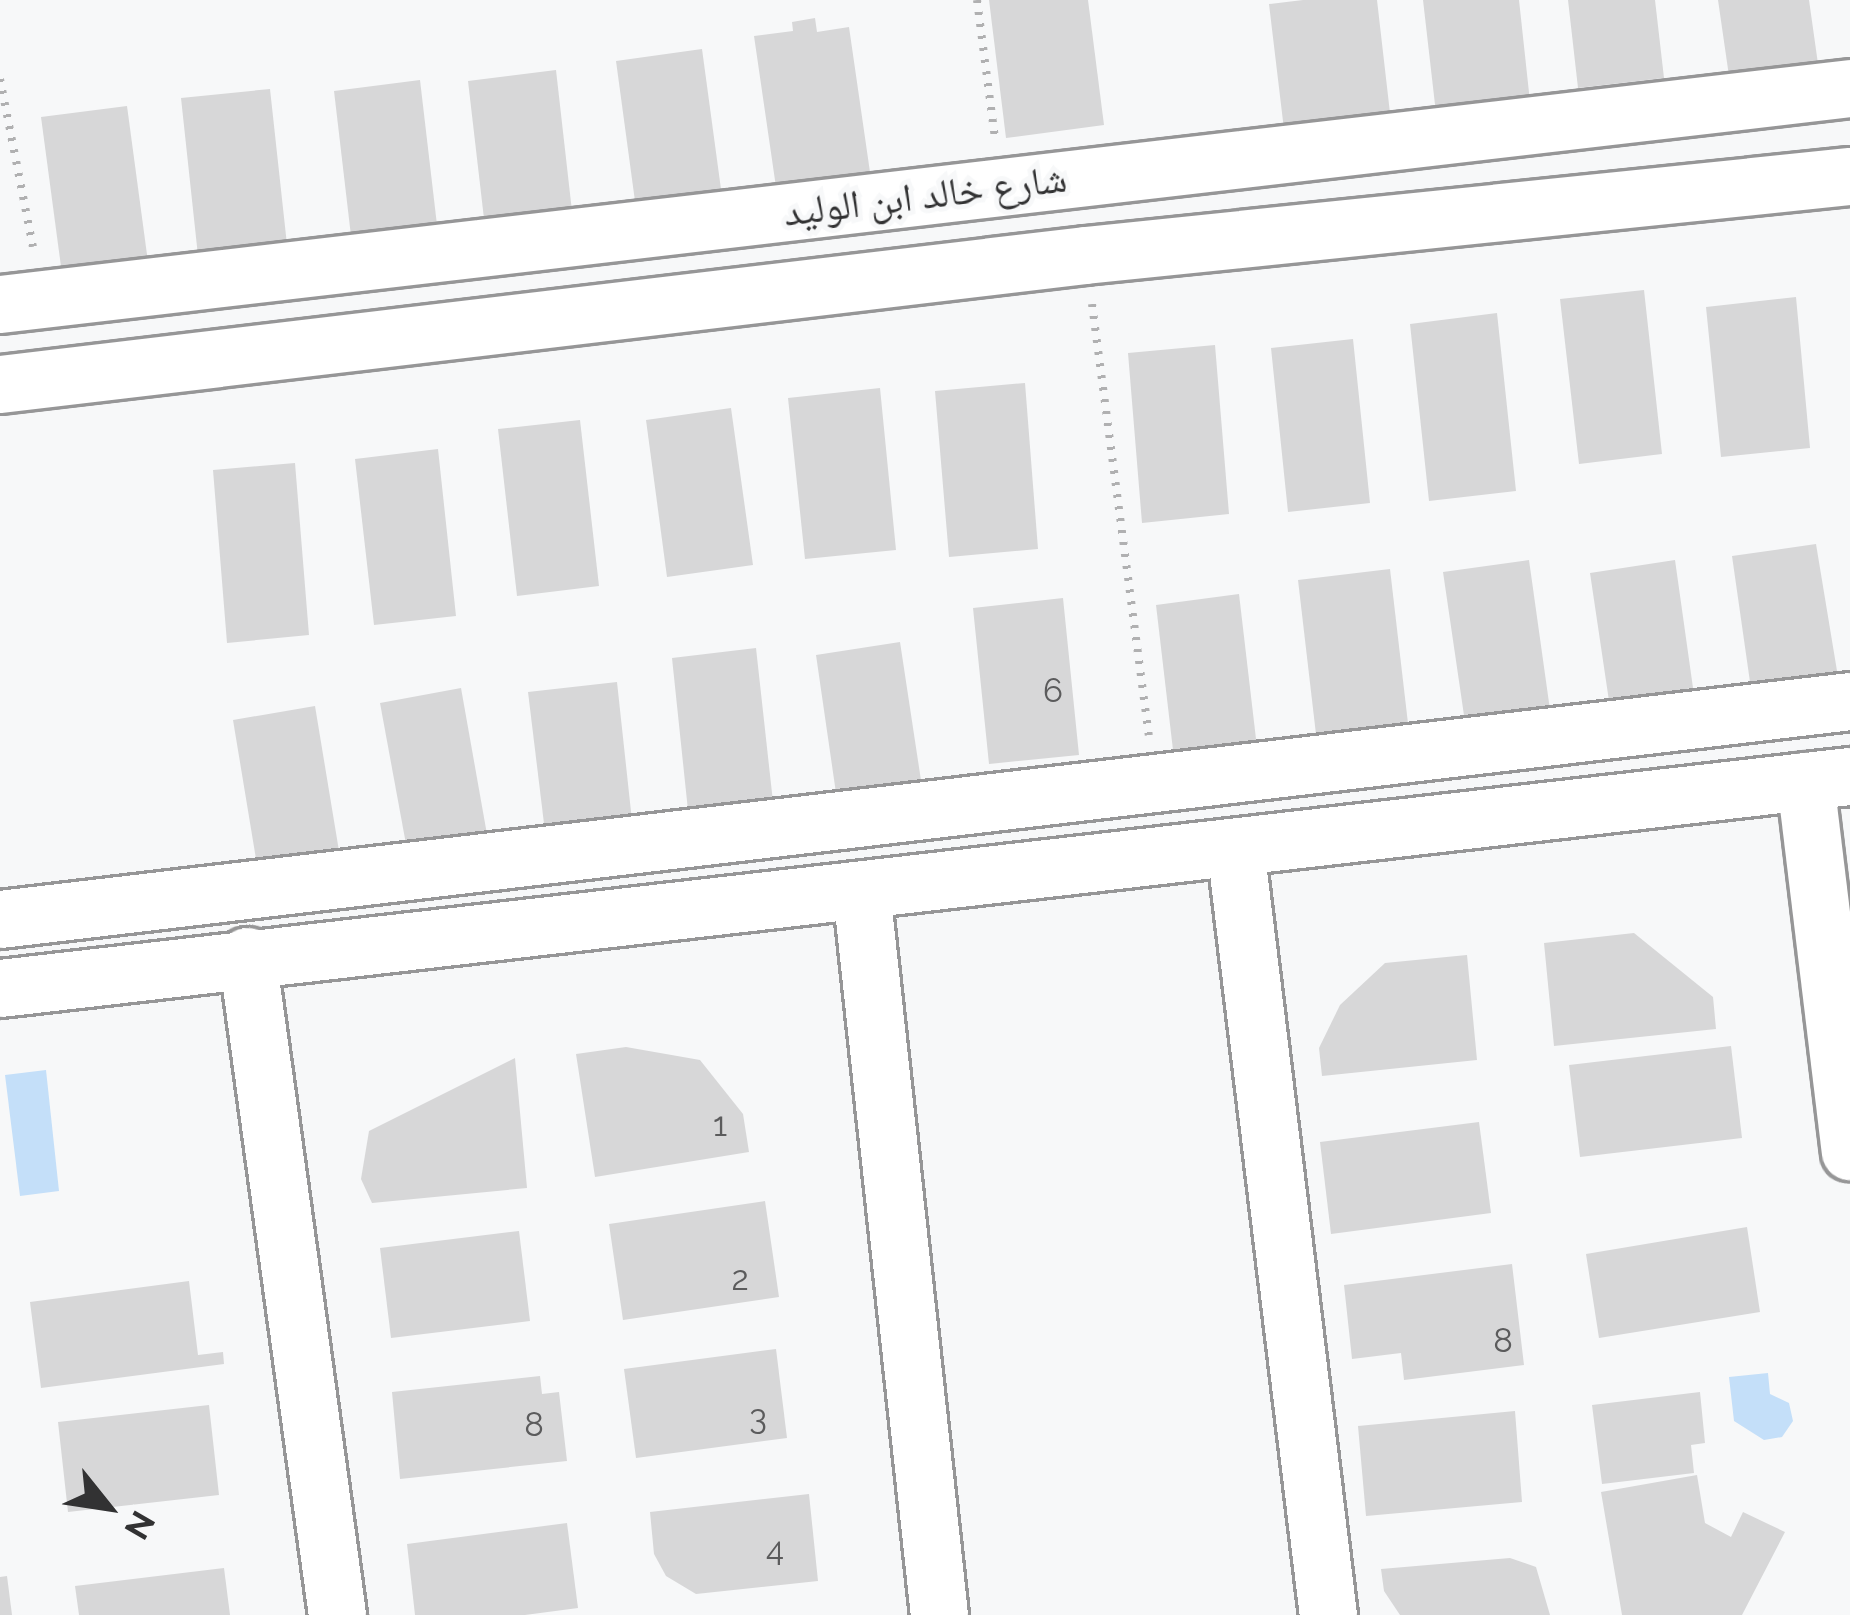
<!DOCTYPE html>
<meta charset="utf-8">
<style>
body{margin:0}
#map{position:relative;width:1850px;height:1615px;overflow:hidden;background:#f7f8f9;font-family:Raleway,"Noto Naskh Arabic",sans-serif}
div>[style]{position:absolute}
.water>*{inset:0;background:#c4dff9}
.building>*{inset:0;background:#d7d7d8}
.path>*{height:8px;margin-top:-4px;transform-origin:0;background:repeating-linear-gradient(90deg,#b0b0b1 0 3px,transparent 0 12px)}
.roads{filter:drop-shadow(3px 0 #969697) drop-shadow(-3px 0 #969697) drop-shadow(0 3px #969697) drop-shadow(0 -3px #969697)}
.street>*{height:57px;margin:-28.5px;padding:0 28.5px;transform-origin:28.5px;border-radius:28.5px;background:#fff}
span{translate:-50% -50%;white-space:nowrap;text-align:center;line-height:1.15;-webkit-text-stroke:10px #f7f8f9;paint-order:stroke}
.number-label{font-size:33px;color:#5b5b5c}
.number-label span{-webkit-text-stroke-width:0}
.street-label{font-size:39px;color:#323233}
.north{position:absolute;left:48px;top:1447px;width:120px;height:120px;-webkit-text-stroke:9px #f7f8f9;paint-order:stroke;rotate:120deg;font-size:33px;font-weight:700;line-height:48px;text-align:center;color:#323233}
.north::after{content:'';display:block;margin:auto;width:42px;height:54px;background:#323233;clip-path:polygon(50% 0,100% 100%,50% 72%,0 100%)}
</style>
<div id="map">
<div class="water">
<i style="clip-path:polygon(46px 1070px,59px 1191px,20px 1196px,5px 1075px)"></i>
<i style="clip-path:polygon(1768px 1373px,1770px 1394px,1789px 1403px,1793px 1421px,1782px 1437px,1764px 1440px,1734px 1421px,1729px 1377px)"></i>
</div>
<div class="building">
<i style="clip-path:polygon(989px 0,1088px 0,1104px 125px,1006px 138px)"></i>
<i style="clip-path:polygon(1303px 0,1377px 0,1390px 113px,1322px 122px,1285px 138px,1269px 4px)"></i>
<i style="clip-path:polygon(1423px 0,1519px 0,1531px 111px,1437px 122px)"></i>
<i style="clip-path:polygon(1568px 0,1655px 0,1664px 78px,1578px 88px)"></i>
<i style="clip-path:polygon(1718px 0,1809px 0,1819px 71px,1730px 83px)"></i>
<i style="clip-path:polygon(815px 18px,817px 32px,849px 27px,871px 179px,777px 194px,754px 36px,793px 31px,792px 22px)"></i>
<i style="clip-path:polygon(702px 49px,723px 204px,637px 216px,616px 61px)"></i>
<i style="clip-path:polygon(556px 70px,574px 229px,486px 236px,468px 81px)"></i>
<i style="clip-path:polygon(420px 80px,437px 225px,351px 236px,334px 91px)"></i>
<i style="clip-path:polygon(270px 89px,288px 254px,199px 265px,181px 98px)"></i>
<i style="clip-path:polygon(127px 106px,148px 262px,62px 274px,41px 117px)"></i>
<i style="clip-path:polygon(1644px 290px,1662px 454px,1579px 464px,1560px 299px)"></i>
<i style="clip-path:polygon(1796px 297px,1810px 448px,1721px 457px,1706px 307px)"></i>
<i style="clip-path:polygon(1497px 313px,1516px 491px,1429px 501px,1410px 324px)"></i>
<i style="clip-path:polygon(1353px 339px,1370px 503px,1288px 512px,1271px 348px)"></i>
<i style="clip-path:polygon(1215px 345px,1229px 514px,1142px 523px,1128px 353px)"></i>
<i style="clip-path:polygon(1025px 383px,1038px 549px,949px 557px,935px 391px)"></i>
<i style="clip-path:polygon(880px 388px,896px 550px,805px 559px,788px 398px)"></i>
<i style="clip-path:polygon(731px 408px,753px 565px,667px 577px,646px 420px)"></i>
<i style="clip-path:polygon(580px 420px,599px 586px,517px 596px,498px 429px)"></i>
<i style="clip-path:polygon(438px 449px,456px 616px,374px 625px,355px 459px)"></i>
<i style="clip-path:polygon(295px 463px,309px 635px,227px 643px,213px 470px)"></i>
<i style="clip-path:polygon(1816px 544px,1839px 683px,1752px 696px,1732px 556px)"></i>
<i style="clip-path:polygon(1529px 560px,1551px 717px,1466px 729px,1443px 572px)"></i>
<i style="clip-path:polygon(1675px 560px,1693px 688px,1609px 701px,1590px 573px)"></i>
<i style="clip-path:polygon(1390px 569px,1409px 732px,1317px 743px,1298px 580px)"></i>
<i style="clip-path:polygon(1239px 594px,1258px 756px,1175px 767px,1156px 605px)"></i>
<i style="clip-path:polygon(1063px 598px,1079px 755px,989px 764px,973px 608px)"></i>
<i style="clip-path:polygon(900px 642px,922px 787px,837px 800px,816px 655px)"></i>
<i style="clip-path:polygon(756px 648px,774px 811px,689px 820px,672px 658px)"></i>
<i style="clip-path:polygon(617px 682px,633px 830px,546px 840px,528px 692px)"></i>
<i style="clip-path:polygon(461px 688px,488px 840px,408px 855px,380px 703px)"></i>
<i style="clip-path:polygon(315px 706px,340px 857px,258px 871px,233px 720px)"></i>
<i style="clip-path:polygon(1634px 933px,1713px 997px,1716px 1029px,1554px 1046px,1544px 943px)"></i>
<i style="clip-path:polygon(1467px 955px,1477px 1060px,1322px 1076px,1319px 1048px,1340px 1005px,1385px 963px)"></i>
<i style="clip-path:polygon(1731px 1046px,1742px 1138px,1580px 1157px,1569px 1065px)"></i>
<i style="clip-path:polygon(626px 1047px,700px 1060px,743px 1114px,749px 1152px,595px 1177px,576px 1054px)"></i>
<i style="clip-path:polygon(515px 1058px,527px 1188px,372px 1203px,361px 1179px,369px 1131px)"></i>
<i style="clip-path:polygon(1479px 1122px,1491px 1213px,1331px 1234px,1320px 1142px)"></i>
<i style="clip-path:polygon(765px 1201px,779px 1297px,623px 1320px,609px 1224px)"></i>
<i style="clip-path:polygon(1747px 1227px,1760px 1312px,1599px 1338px,1586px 1254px)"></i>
<i style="clip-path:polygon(519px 1231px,530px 1321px,391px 1338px,380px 1248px)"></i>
<i style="clip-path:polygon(1512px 1264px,1524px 1365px,1404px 1380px,1401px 1353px,1352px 1359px,1344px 1285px)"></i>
<i style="clip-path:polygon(189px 1281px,198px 1355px,223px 1352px,224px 1364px,41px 1388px,30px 1302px)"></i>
<i style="clip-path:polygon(776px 1349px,787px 1438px,636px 1458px,624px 1369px)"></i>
<i style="clip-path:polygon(540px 1376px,542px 1394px,559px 1392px,567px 1461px,400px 1479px,392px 1392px)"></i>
<i style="clip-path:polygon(1700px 1392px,1705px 1443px,1691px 1445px,1694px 1473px,1602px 1484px,1592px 1405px)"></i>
<i style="clip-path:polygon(209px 1405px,219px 1495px,68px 1512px,58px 1422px)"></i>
<i style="clip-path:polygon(1515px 1411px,1522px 1502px,1366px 1516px,1358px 1426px)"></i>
<i style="clip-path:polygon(1697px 1475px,1705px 1523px,1731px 1537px,1743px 1512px,1785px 1532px,1742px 1615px,1622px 1615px,1601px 1492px)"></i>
<i style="clip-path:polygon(809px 1494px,818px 1581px,696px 1594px,666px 1576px,654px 1554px,650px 1512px)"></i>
<i style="clip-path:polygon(567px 1523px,578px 1608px,525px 1615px,415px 1615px,407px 1544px)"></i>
<i style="clip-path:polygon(1510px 1558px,1536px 1567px,1550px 1615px,1400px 1615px,1384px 1591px,1381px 1569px)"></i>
<i style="clip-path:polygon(224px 1568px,230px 1615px,79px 1615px,75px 1586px)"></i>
<i style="clip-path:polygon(7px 1576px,12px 1615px,0 1615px,0 1577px)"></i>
</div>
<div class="path">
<i style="left:977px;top:0;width:139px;rotate:82.6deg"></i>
<i style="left:0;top:79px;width:171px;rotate:78.9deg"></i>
<i style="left:1092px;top:304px;width:435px;rotate:82.5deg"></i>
</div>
<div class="roads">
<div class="street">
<i style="left:0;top:304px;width:1863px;rotate:-6.66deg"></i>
<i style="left:0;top:384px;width:1093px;rotate:-6.78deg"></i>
<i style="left:1085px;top:255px;width:769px;rotate:-5.9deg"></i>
<i style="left:1805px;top:781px;width:373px;rotate:83.1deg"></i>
<i style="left:1235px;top:847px;width:774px;rotate:83.1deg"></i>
<i style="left:861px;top:890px;width:729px;rotate:83.86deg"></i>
<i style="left:0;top:919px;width:1863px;rotate:-6.72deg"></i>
<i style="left:247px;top:956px;width:665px;rotate:82.22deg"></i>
<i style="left:0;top:988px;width:1862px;rotate:-6.54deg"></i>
</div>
</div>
<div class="number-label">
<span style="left:1053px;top:691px">6</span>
<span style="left:720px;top:1125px">1</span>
<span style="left:740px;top:1279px">2</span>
<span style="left:1503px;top:1341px">8</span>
<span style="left:758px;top:1418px">3</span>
<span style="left:534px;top:1425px">8</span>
<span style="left:775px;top:1550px">4</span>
</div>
<div class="street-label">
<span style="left:925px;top:195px;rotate:-7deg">شارع خالد ابن الوليد</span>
</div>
<div class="north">N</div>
</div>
